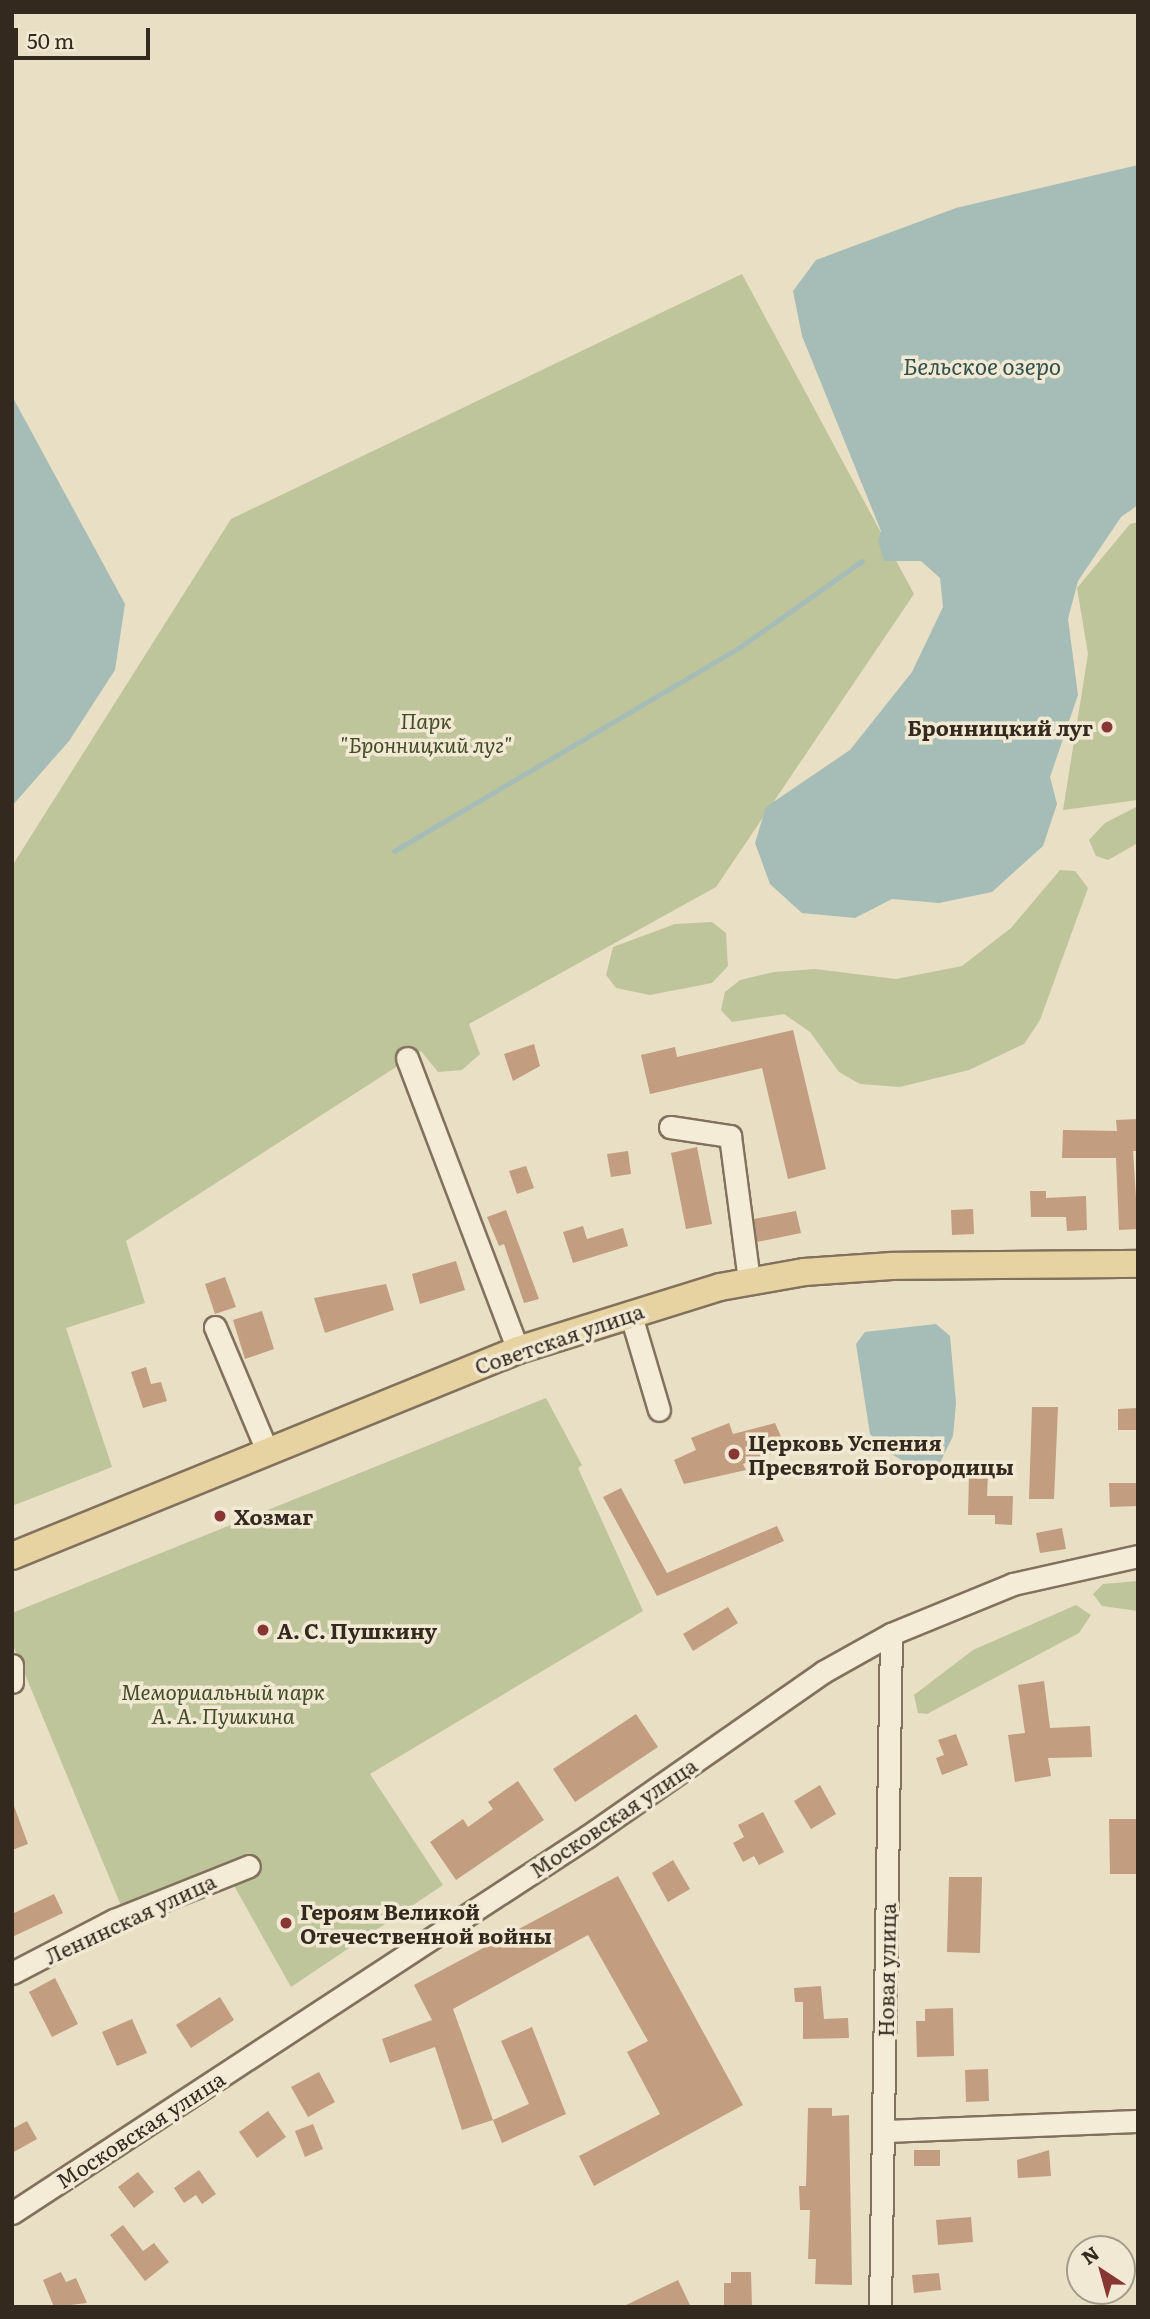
<!DOCTYPE html>
<meta charset="utf-8">
<style>
body{margin:0}
#map{position:relative;width:1150px;height:2319px;overflow:hidden;background:#e8dfc5;font-family:Literata,serif}
div>[style]{position:absolute}
.green>*{inset:0;background:#bfc59a}
.water>*{inset:0;background:#a6bcb6}
.stream>*{height:5px;margin:-2.5px;padding:0 2.5px;transform-origin:2.5px;border-radius:2.5px;background:#a6bcb6}
.building>*{inset:0;background:#c29d7f}
.roads{filter:drop-shadow(2px 0 #81715d) drop-shadow(-2px 0 #81715d) drop-shadow(0 2px #81715d) drop-shadow(0 -2px #81715d)}
.minor>*{height:21px;margin:-10.5px;padding:0 10.5px;transform-origin:10.5px;border-radius:10.5px;background:#f4ecd7}
.major>*{height:26px;margin:-13px;padding:0 13px;transform-origin:13px;border-radius:13px;background:#e7d3a1}
.dots>*{width:19px;height:19px;translate:-50% -50%;box-sizing:border-box;border:4px solid #f1e9d3;border-radius:50%}
span{translate:-50% -50%;white-space:nowrap;text-align:center;line-height:1.15;-webkit-text-stroke:7px #f1e9d3;paint-order:stroke}
.park-label{font-size:21px;color:#424d28;font-style:italic}
.poi-label{font-size:21px;color:#33291f;font-weight:700}
.right{translate:-100% -50%;text-align:right}
.left{translate:0 -50%;text-align:left}
.street-label{font-size:21px;color:#33291f}
.water-label{font-size:23px;color:#30514f;font-style:italic}
.frame{position:absolute;inset:0;border:14px solid #33291f;pointer-events:none}
.north{position:absolute;left:1066px;top:2235px;width:70px;height:70px;box-sizing:border-box;background:#f1e9d3;border:2px solid #a59c8b;border-radius:50%;rotate:324deg;font-size:19px;font-weight:700;line-height:28px;text-align:center;color:#33291f}
.north::after{content:'';display:block;margin:auto;width:24px;height:32px;background:#883634;clip-path:polygon(50% 0,100% 100%,50% 72%,0 100%)}
.scale{position:absolute;left:14px;top:28px;width:136px;height:32px;box-sizing:border-box;border:4px solid #33291f;border-top:0;padding-left:9px;font-size:21px;line-height:24px;white-space:nowrap;color:#33291f;-webkit-text-stroke:5px #f1e9d3;paint-order:stroke}
</style>
<div id="map">
<div class="green">
<i style="clip-path:polygon(742px 274px,914px 594px,716px 887px,469px 1024px,480px 1054px,462px 1070px,438px 1072px,421px 1051px,126px 1241px,145px 1303px,66px 1328px,112px 1467px,12px 1506px,12px 866px,231px 519px)"></i>
<i style="clip-path:polygon(1138px 522px,1138px 800px,1063px 810px,1088px 654px,1077px 588px,1130px 524px)"></i>
<i style="clip-path:polygon(1138px 806px,1138px 843px,1108px 860px,1096px 856px,1089px 840px,1105px 823px)"></i>
<i style="clip-path:polygon(1060px 870px,1075px 871px,1088px 888px,1040px 1020px,1024px 1044px,969px 1070px,900px 1087px,860px 1084px,839px 1072px,810px 1032px,784px 1014px,732px 1022px,721px 1010px,725px 992px,740px 980px,774px 972px,815px 969px,896px 979px,962px 966px,1011px 928px)"></i>
<i style="clip-path:polygon(712px 922px,726px 933px,728px 966px,712px 983px,650px 995px,616px 988px,606px 975px,613px 947px,675px 924px)"></i>
<i style="clip-path:polygon(546px 1398px,582px 1465px,578px 1468px,643px 1611px,370px 1774px,443px 1885px,291px 1987px,223px 1866px,122px 1908px,12px 1643px,12px 1613px)"></i>
<i style="clip-path:polygon(1138px 1581px,1138px 1611px,1102px 1606px,1093px 1594px,1103px 1584px)"></i>
<i style="clip-path:polygon(1076px 1605px,1091px 1615px,1079px 1633px,927px 1714px,918px 1713px,914px 1695px,973px 1650px)"></i>
</div>
<div class="water">
<i style="clip-path:polygon(1138px 165px,1138px 505px,1121px 517px,1078px 581px,1068px 619px,1078px 695px,1050px 777px,1057px 804px,1043px 846px,992px 892px,939px 903px,892px 899px,855px 918px,802px 913px,770px 884px,755px 843px,766px 807px,850px 750px,912px 672px,943px 607px,940px 578px,921px 561px,884px 561px,878px 541px,881px 531px,802px 336px,793px 291px,816px 260px,956px 208px)"></i>
<i style="clip-path:polygon(12px 396px,125px 604px,115px 670px,69px 741px,12px 806px)"></i>
<i style="clip-path:polygon(936px 1324px,950px 1336px,956px 1403px,953px 1436px,938px 1467px,925px 1473px,884px 1450px,870px 1434px,856px 1344px,865px 1332px)"></i>
</div>
<div class="stream">
<i style="left:394px;top:851px;width:402px;rotate:-30.5deg"></i>
<i style="left:740px;top:647px;width:149px;rotate:-35.2deg"></i>
</div>
<div class="building">
<i style="clip-path:polygon(793px 1030px,826px 1169px,788px 1179px,762px 1068px,650px 1094px,641px 1055px,675px 1047px,677px 1057px)"></i>
<i style="clip-path:polygon(534px 1044px,540px 1066px,513px 1081px,504px 1054px)"></i>
<i style="clip-path:polygon(1138px 1119px,1138px 1151px,1133px 1151px,1138px 1229px,1119px 1230px,1116px 1158px,1062px 1158px,1063px 1130px,1117px 1131px,1116px 1120px)"></i>
<i style="clip-path:polygon(697px 1147px,712px 1224px,686px 1229px,671px 1153px)"></i>
<i style="clip-path:polygon(628px 1151px,631px 1174px,611px 1177px,607px 1154px)"></i>
<i style="clip-path:polygon(526px 1166px,534px 1188px,517px 1194px,509px 1171px)"></i>
<i style="clip-path:polygon(1030px 1191px,1046px 1191px,1046px 1198px,1086px 1196px,1087px 1230px,1067px 1231px,1066px 1217px,1031px 1217px)"></i>
<i style="clip-path:polygon(973px 1209px,974px 1234px,952px 1235px,951px 1210px)"></i>
<i style="clip-path:polygon(506px 1210px,539px 1299px,524px 1303px,504px 1244px,499px 1246px,487px 1217px)"></i>
<i style="clip-path:polygon(796px 1211px,801px 1233px,757px 1242px,754px 1219px)"></i>
<i style="clip-path:polygon(583px 1226px,587px 1239px,623px 1228px,628px 1246px,573px 1263px,563px 1232px)"></i>
<i style="clip-path:polygon(456px 1261px,465px 1290px,420px 1304px,412px 1274px)"></i>
<i style="clip-path:polygon(225px 1277px,236px 1307px,215px 1314px,205px 1284px)"></i>
<i style="clip-path:polygon(386px 1284px,394px 1310px,325px 1333px,314px 1298px)"></i>
<i style="clip-path:polygon(262px 1311px,274px 1349px,245px 1359px,233px 1320px)"></i>
<i style="clip-path:polygon(146px 1367px,151px 1384px,161px 1382px,167px 1401px,143px 1408px,131px 1372px)"></i>
<i style="clip-path:polygon(1032px 1407px,1058px 1407px,1054px 1499px,1029px 1499px)"></i>
<i style="clip-path:polygon(1138px 1408px,1138px 1430px,1118px 1430px,1118px 1409px)"></i>
<i style="clip-path:polygon(729px 1423px,733px 1434px,775px 1423px,783px 1441px,772px 1454px,743px 1464px,746px 1470px,684px 1484px,674px 1460px,696px 1450px,691px 1438px)"></i>
<i style="clip-path:polygon(969px 1474px,988px 1474px,987px 1496px,1013px 1496px,1012px 1525px,995px 1524px,995px 1515px,968px 1515px)"></i>
<i style="clip-path:polygon(1109px 1483px,1138px 1483px,1138px 1506px,1110px 1507px)"></i>
<i style="clip-path:polygon(621px 1488px,667px 1573px,777px 1526px,784px 1541px,657px 1596px,603px 1497px)"></i>
<i style="clip-path:polygon(1062px 1528px,1066px 1549px,1040px 1553px,1036px 1533px)"></i>
<i style="clip-path:polygon(728px 1607px,738px 1623px,693px 1651px,683px 1634px)"></i>
<i style="clip-path:polygon(1044px 1681px,1050px 1728px,1090px 1726px,1092px 1757px,1048px 1758px,1051px 1776px,1015px 1782px,1008px 1735px,1025px 1733px,1018px 1685px)"></i>
<i style="clip-path:polygon(636px 1714px,658px 1747px,575px 1802px,553px 1769px)"></i>
<i style="clip-path:polygon(956px 1734px,968px 1765px,942px 1775px,936px 1758px,944px 1755px,938px 1740px)"></i>
<i style="clip-path:polygon(518px 1781px,544px 1820px,456px 1880px,430px 1842px,463px 1819px,468px 1827px,493px 1809px,488px 1802px)"></i>
<i style="clip-path:polygon(820px 1785px,836px 1814px,811px 1829px,794px 1801px)"></i>
<i style="clip-path:polygon(14px 1806px,28px 1844px,12px 1850px,12px 1807px)"></i>
<i style="clip-path:polygon(763px 1812px,784px 1852px,759px 1865px,754px 1856px,743px 1862px,733px 1843px,744px 1837px,738px 1825px)"></i>
<i style="clip-path:polygon(1109px 1819px,1138px 1819px,1138px 1874px,1110px 1874px)"></i>
<i style="clip-path:polygon(673px 1860px,690px 1889px,668px 1902px,652px 1873px)"></i>
<i style="clip-path:polygon(618px 1876px,743px 2105px,594px 2186px,579px 2156px,660px 2114px,627px 2052px,648px 2041px,588px 1935px,453px 2009px,493px 2120px,462px 2130px,435px 2047px,390px 2063px,382px 2039px,432px 2020px,414px 1985px)"></i>
<i style="clip-path:polygon(949px 1877px,982px 1877px,980px 1953px,947px 1952px)"></i>
<i style="clip-path:polygon(54px 1894px,63px 1913px,12px 1937px,12px 1914px)"></i>
<i style="clip-path:polygon(55px 1978px,78px 2024px,52px 2037px,29px 1992px)"></i>
<i style="clip-path:polygon(821px 1986px,824px 2019px,848px 2018px,849px 2038px,803px 2039px,803px 2002px,795px 2002px,794px 1988px)"></i>
<i style="clip-path:polygon(220px 1997px,234px 2020px,191px 2048px,176px 2025px)"></i>
<i style="clip-path:polygon(953px 2008px,954px 2056px,917px 2057px,916px 2021px,925px 2021px,925px 2009px)"></i>
<i style="clip-path:polygon(132px 2019px,147px 2053px,117px 2066px,102px 2032px)"></i>
<i style="clip-path:polygon(532px 2027px,566px 2114px,502px 2143px,493px 2120px,529px 2104px,501px 2041px)"></i>
<i style="clip-path:polygon(988px 2069px,989px 2101px,966px 2102px,965px 2070px)"></i>
<i style="clip-path:polygon(319px 2072px,335px 2102px,308px 2117px,291px 2087px)"></i>
<i style="clip-path:polygon(808px 2108px,832px 2108px,832px 2116px,849px 2115px,852px 2285px,815px 2284px,816px 2259px,808px 2259px,810px 2210px,800px 2210px,799px 2186px,806px 2186px)"></i>
<i style="clip-path:polygon(268px 2111px,286px 2137px,257px 2158px,239px 2132px)"></i>
<i style="clip-path:polygon(27px 2121px,37px 2139px,12px 2153px,12px 2129px)"></i>
<i style="clip-path:polygon(313px 2124px,323px 2149px,305px 2157px,295px 2131px)"></i>
<i style="clip-path:polygon(914px 2150px,940px 2150px,940px 2166px,914px 2166px)"></i>
<i style="clip-path:polygon(1049px 2150px,1051px 2176px,1018px 2178px,1017px 2160px)"></i>
<i style="clip-path:polygon(199px 2170px,216px 2194px,202px 2204px,196px 2195px,184px 2203px,174px 2188px)"></i>
<i style="clip-path:polygon(138px 2172px,154px 2192px,134px 2208px,118px 2187px)"></i>
<i style="clip-path:polygon(971px 2217px,973px 2242px,938px 2245px,936px 2220px)"></i>
<i style="clip-path:polygon(123px 2225px,143px 2251px,154px 2243px,169px 2262px,145px 2281px,110px 2235px)"></i>
<i style="clip-path:polygon(61px 2272px,66px 2282px,76px 2278px,87px 2303px,54px 2307px,43px 2280px)"></i>
<i style="clip-path:polygon(731px 2272px,751px 2272px,752px 2307px,724px 2307px,724px 2283px,731px 2283px)"></i>
<i style="clip-path:polygon(939px 2273px,941px 2290px,914px 2293px,912px 2275px)"></i>
<i style="clip-path:polygon(678px 2280px,691px 2307px,622px 2307px)"></i>
</div>
<div class="roads">
<div class="minor">
<i style="left:407px;top:1058px;width:312px;rotate:69.2deg"></i>
<i style="left:670px;top:1127px;width:61px;rotate:8.5deg"></i>
<i style="left:730px;top:1136px;width:146px;rotate:82.5deg"></i>
<i style="left:630px;top:1312px;width:102px;rotate:73.5deg"></i>
<i style="left:215px;top:1327px;width:134px;rotate:67.2deg"></i>
<i style="left:12px;top:1665px;width:17px;rotate:90deg"></i>
<i style="left:12px;top:1973px;width:115px;rotate:-27.5deg"></i>
<i style="left:114px;top:1920px;width:145px;rotate:-21.8deg"></i>
<i style="left:884px;top:2131px;width:254px;rotate:-2.3deg"></i>
<i style="left:12px;top:2213px;width:688px;rotate:-33.21deg"></i>
<i style="left:588px;top:1836px;width:287px;rotate:-34.9deg"></i>
<i style="left:823px;top:1672px;width:78px;rotate:-29.2deg"></i>
<i style="left:891px;top:1634px;width:132px;rotate:-22.3deg"></i>
<i style="left:1013px;top:1584px;width:128px;rotate:-12.6deg"></i>
<i style="left:880px;top:2307px;width:673px;rotate:-89.06deg"></i>
</div>
<div class="major">
<i style="left:12px;top:1556px;width:546px;rotate:-22.15deg"></i>
<i style="left:518px;top:1350px;width:212px;rotate:-17.3deg"></i>
<i style="left:720px;top:1287px;width:85px;rotate:-10.1deg"></i>
<i style="left:804px;top:1272px;width:88px;rotate:-3.9deg"></i>
<i style="left:892px;top:1266px;width:246px;rotate:-0.5deg"></i>
</div>
</div>
<div class="dots">
<i style="left:1107px;top:727px;background:#883634"></i>
<i style="left:734px;top:1454px;background:#883634"></i>
<i style="left:220px;top:1516px;background:#883634"></i>
<i style="left:263px;top:1630px;background:#883634"></i>
<i style="left:286px;top:1923px;background:#883634"></i>
</div>
<div class="park-label">
<span style="left:426px;top:732px">Парк<br>"Бронницкий луг"</span>
<span style="left:223px;top:1703px">Мемориальный парк<br>А. А. Пушкина</span>
</div>
<div class="poi-label">
<span class="right" style="left:1093px;top:727px">Бронницкий луг</span>
<span class="left" style="left:748px;top:1454px">Церковь Успения<br>Пресвятой Богородицы</span>
<span class="left" style="left:234px;top:1516px">Хозмаг</span>
<span class="left" style="left:277px;top:1630px">А. С. Пушкину</span>
<span class="left" style="left:300px;top:1923px">Героям Великой<br>Отечественной войны</span>
</div>
<div class="street-label">
<span style="left:559px;top:1338px;rotate:-19deg">Советская улица</span>
<span style="left:613px;top:1817px;rotate:-34deg">Московская улица</span>
<span style="left:130px;top:1918px;rotate:-25deg">Ленинская улица</span>
<span style="left:886px;top:1970px;rotate:-89deg">Новая улица</span>
<span style="left:140px;top:2129px;rotate:-33deg">Московская улица</span>
</div>
<div class="water-label">
<span style="left:982px;top:365px">Бельское озеро</span>
</div>
<div class="frame"></div>
<div class="north">N</div>
<div class="scale">50 m</div>
</div>
